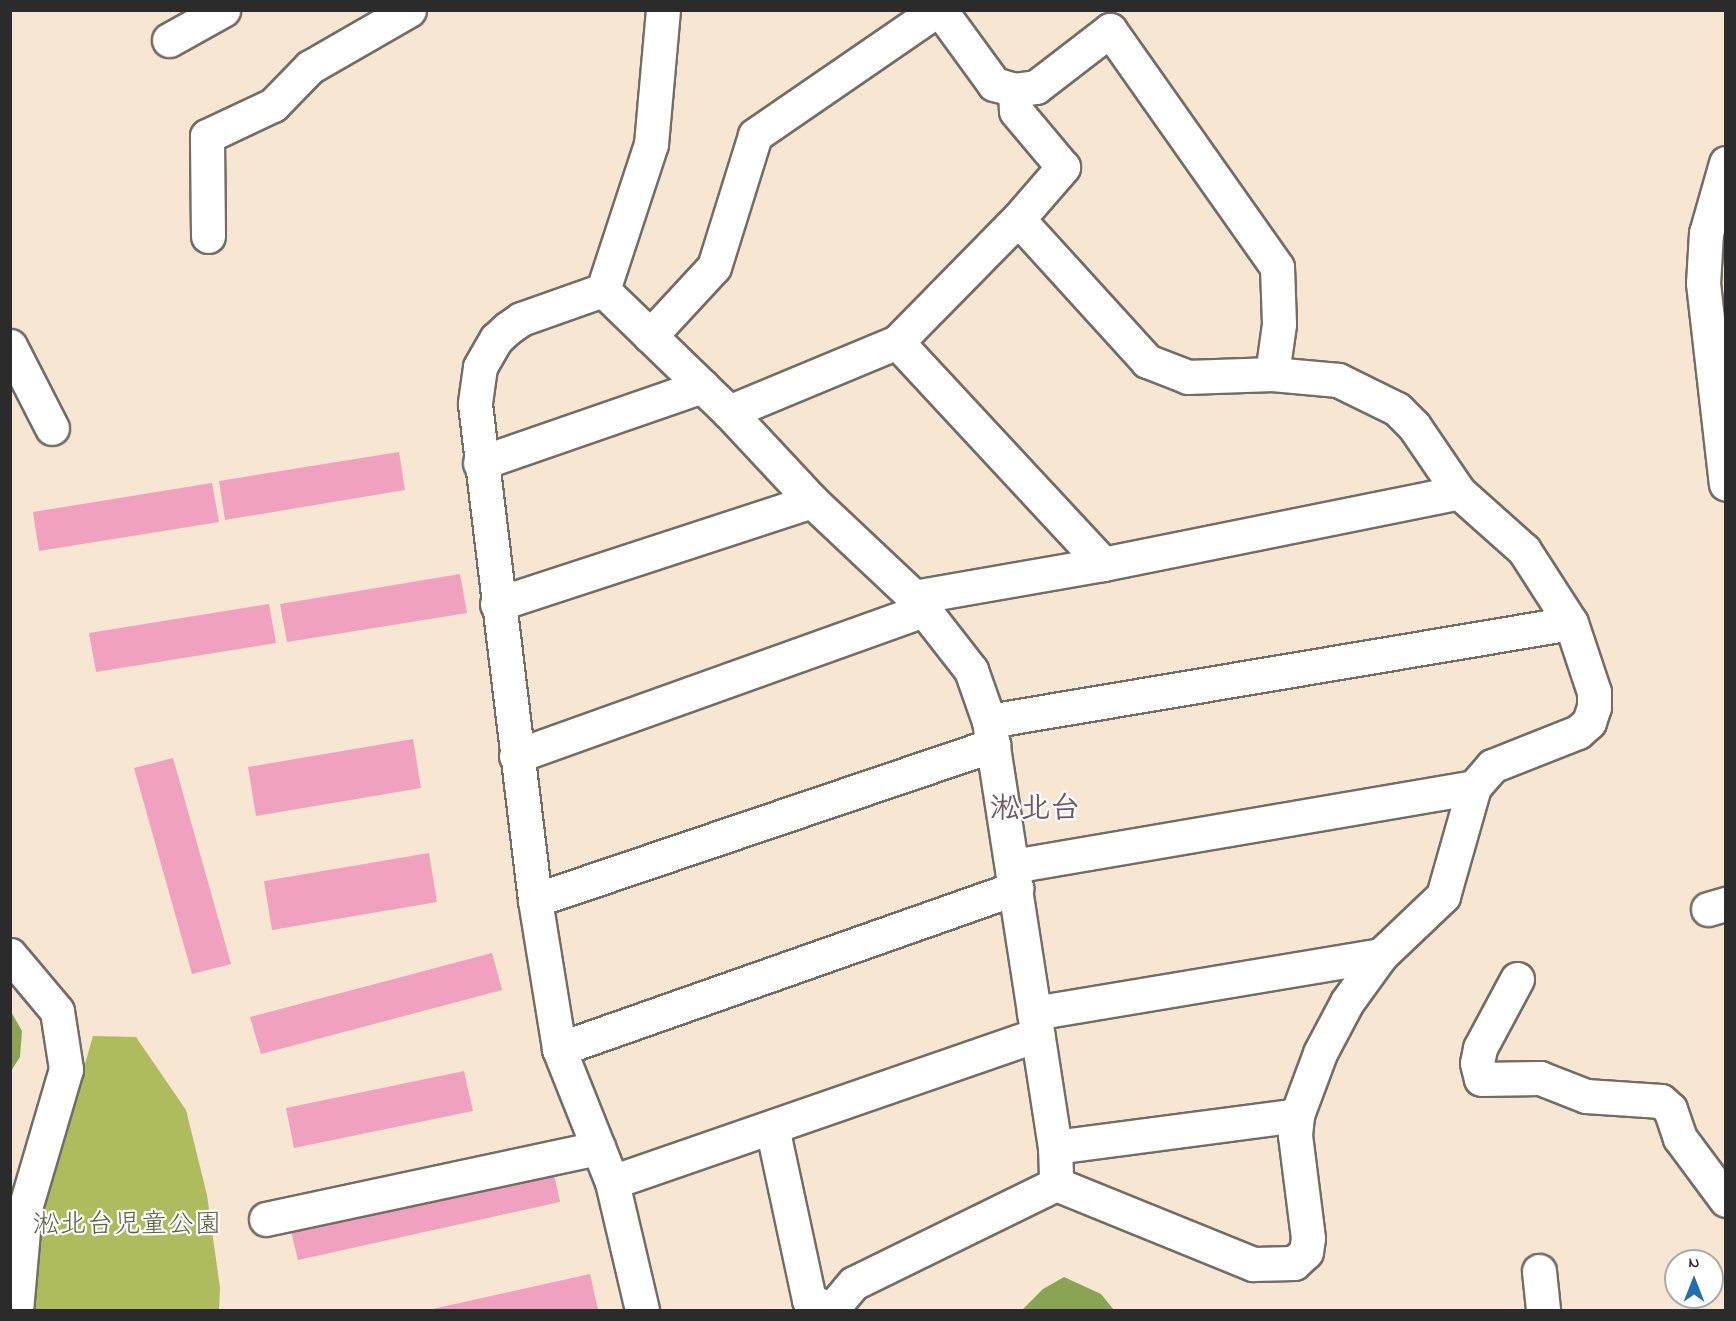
<!DOCTYPE html>
<meta charset="utf-8">
<style>
body{margin:0}
#map{position:relative;width:1736px;height:1321px;overflow:hidden;background:#f7e7d2;font-family:"Indie Flower","Klee One",sans-serif}
div>[style]{position:absolute}
.green>*{inset:0;background:#afbc5d}
.forest>*{inset:0;background:#8ba454}
.building>*{inset:0;background:#f0a1c0}
.roads{filter:drop-shadow(2px 0 #726d65) drop-shadow(-2px 0 #726d65) drop-shadow(0 2px #726d65) drop-shadow(0 -2px #726d65)}
.minor>*{height:33px;margin:-16.5px;padding:0 16.5px;transform-origin:16.5px;border-radius:16.5px;background:#fff}
span{translate:-50% -50%;white-space:nowrap;text-align:center;line-height:1.15;-webkit-text-stroke:4.5px #fff;paint-order:stroke}
.park-label{font-size:27px;color:#595e3c}
.quarter-label{font-size:30px;color:#70545f;font-weight:700}
.frame{position:absolute;inset:0;border:12px solid #2b2b2b;pointer-events:none}
.north{position:absolute;left:1664px;top:1249px;width:60px;height:60px;box-sizing:border-box;background:#fff;border:2px solid #aaa;border-radius:50%;rotate:0deg;font-size:16px;font-weight:700;line-height:24px;text-align:center;color:#2b2b2b}
.north::after{content:'';display:block;margin:auto;width:21px;height:27px;background:#1f6fb2;clip-path:polygon(50% 0,100% 100%,50% 72%,0 100%)}
</style>
<div id="map">
<div class="green">
<i style="clip-path:polygon(93px 1036px,136px 1037px,186px 1110px,207px 1195px,220px 1288px,219px 1310px,33px 1310px,47px 1196px)"></i>
</div>
<div class="forest">
<i style="clip-path:polygon(10px 1010px,22px 1031px,20px 1057px,11px 1071px)"></i>
<i style="clip-path:polygon(1064px 1277px,1101px 1294px,1114px 1310px,1022px 1310px,1043px 1289px)"></i>
</div>
<div class="building">
<i style="clip-path:polygon(399px 452px,405px 490px,225px 520px,219px 481px)"></i>
<i style="clip-path:polygon(212px 483px,219px 522px,39px 551px,33px 512px)"></i>
<i style="clip-path:polygon(460px 574px,467px 613px,287px 642px,280px 604px)"></i>
<i style="clip-path:polygon(269px 604px,276px 643px,96px 672px,89px 633px)"></i>
<i style="clip-path:polygon(413px 739px,421px 788px,256px 816px,248px 767px)"></i>
<i style="clip-path:polygon(173px 758px,231px 964px,192px 974px,134px 768px)"></i>
<i style="clip-path:polygon(429px 853px,437px 902px,272px 930px,264px 881px)"></i>
<i style="clip-path:polygon(492px 953px,502px 990px,261px 1054px,250px 1017px)"></i>
<i style="clip-path:polygon(464px 1071px,473px 1111px,294px 1148px,286px 1108px)"></i>
<i style="clip-path:polygon(552px 1165px,560px 1202px,298px 1260px,289px 1223px)"></i>
<i style="clip-path:polygon(590px 1274px,598px 1310px,428px 1310px)"></i>
</div>
<div class="roads">
<div class="minor">
<i style="left:169px;top:40px;width:62px;rotate:-29.1deg"></i>
<i style="left:1726px;top:163px;width:73px;rotate:105.9deg"></i>
<i style="left:1706px;top:233px;width:50px;rotate:93.4deg"></i>
<i style="left:1703px;top:283px;width:202px;rotate:83.5deg"></i>
<i style="left:1018px;top:219px;width:192px;rotate:47.7deg"></i>
<i style="left:1147px;top:361px;width:44px;rotate:21.3deg"></i>
<i style="left:1188px;top:377px;width:84px;rotate:-2deg"></i>
<i style="left:208px;top:236px;width:100px;rotate:-90.6deg"></i>
<i style="left:207px;top:136px;width:73px;rotate:-25.2deg"></i>
<i style="left:273px;top:105px;width:53px;rotate:-45.8deg"></i>
<i style="left:310px;top:67px;width:114px;rotate:-29.9deg"></i>
<i style="left:603px;top:290px;width:87px;rotate:160.5deg"></i>
<i style="left:521px;top:319px;width:16px;rotate:145deg"></i>
<i style="left:508px;top:328px;width:16px;rotate:137deg"></i>
<i style="left:496px;top:339px;width:32px;rotate:120deg"></i>
<i style="left:480px;top:367px;width:37px;rotate:98deg"></i>
<i style="left:475px;top:404px;width:500px;rotate:83.1deg"></i>
<i style="left:535px;top:900px;width:151px;rotate:80.8deg"></i>
<i style="left:559px;top:1049px;width:143px;rotate:68.3deg"></i>
<i style="left:612px;top:1182px;width:131px;rotate:76.8deg"></i>
<i style="left:603px;top:290px;width:175px;rotate:44.1deg"></i>
<i style="left:729px;top:412px;width:122px;rotate:47deg"></i>
<i style="left:812px;top:501px;width:140px;rotate:43.3deg"></i>
<i style="left:914px;top:597px;width:93px;rotate:52deg"></i>
<i style="left:971px;top:670px;width:54px;rotate:70.6deg"></i>
<i style="left:989px;top:721px;width:431px;rotate:81.2deg"></i>
<i style="left:1055px;top:1147px;width:37px;rotate:88deg"></i>
<i style="left:603px;top:290px;width:154px;rotate:-71.8deg"></i>
<i style="left:651px;top:144px;width:135px;rotate:-84.9deg"></i>
<i style="left:650px;top:336px;width:94px;rotate:-47.2deg"></i>
<i style="left:714px;top:267px;width:138px;rotate:-72.7deg"></i>
<i style="left:755px;top:135px;width:221px;rotate:-34.5deg"></i>
<i style="left:897px;top:342px;width:303px;rotate:47.1deg"></i>
<i style="left:10px;top:346px;width:92px;rotate:62.9deg"></i>
<i style="left:729px;top:412px;width:182px;rotate:-22.6deg"></i>
<i style="left:897px;top:342px;width:173px;rotate:-45.5deg"></i>
<i style="left:1018px;top:219px;width:69px;rotate:-49.1deg"></i>
<i style="left:1063px;top:167px;width:73px;rotate:-130deg"></i>
<i style="left:1016px;top:111px;width:21px;rotate:-93deg"></i>
<i style="left:480px;top:463px;width:235px;rotate:-19.1deg"></i>
<i style="left:914px;top:597px;width:192px;rotate:-9.9deg"></i>
<i style="left:1103px;top:564px;width:363px;rotate:-11.4deg"></i>
<i style="left:497px;top:604px;width:331px;rotate:-18.1deg"></i>
<i style="left:989px;top:721px;width:590px;rotate:-9.56deg"></i>
<i style="left:516px;top:756px;width:433px;rotate:-19.7deg"></i>
<i style="left:1013px;top:866px;width:468px;rotate:-9.7deg"></i>
<i style="left:535px;top:900px;width:484px;rotate:-18.7deg"></i>
<i style="left:1708px;top:909px;width:19px;rotate:-16deg"></i>
<i style="left:10px;top:955px;width:73px;rotate:50deg"></i>
<i style="left:57px;top:1011px;width:59px;rotate:81.2deg"></i>
<i style="left:66px;top:1069px;width:145px;rotate:106.4deg"></i>
<i style="left:25px;top:1208px;width:102px;rotate:95deg"></i>
<i style="left:1517px;top:979px;width:78px;rotate:118.2deg"></i>
<i style="left:1480px;top:1048px;width:15px;rotate:101deg"></i>
<i style="left:1477px;top:1063px;width:16px;rotate:76deg"></i>
<i style="left:1481px;top:1079px;width:59px;rotate:-1deg"></i>
<i style="left:1540px;top:1078px;width:49px;rotate:21.4deg"></i>
<i style="left:1586px;top:1096px;width:75px;rotate:3.8deg"></i>
<i style="left:1661px;top:1101px;width:12px;rotate:42deg"></i>
<i style="left:1670px;top:1109px;width:31px;rotate:71deg"></i>
<i style="left:1680px;top:1138px;width:77px;rotate:53.4deg"></i>
<i style="left:1034px;top:1013px;width:352px;rotate:-9.5deg"></i>
<i style="left:559px;top:1049px;width:485px;rotate:-19.4deg"></i>
<i style="left:772px;top:1127px;width:177px;rotate:77.9deg"></i>
<i style="left:809px;top:1300px;width:24px;rotate:24deg"></i>
<i style="left:1055px;top:1147px;width:244px;rotate:-7.5deg"></i>
<i style="left:612px;top:1182px;width:450px;rotate:-19.1deg"></i>
<i style="left:266px;top:1219px;width:340px;rotate:-12.1deg"></i>
<i style="left:1539px;top:1271px;width:39px;rotate:84deg"></i>
<i style="left:831px;top:1310px;width:35px;rotate:-50deg"></i>
<i style="left:854px;top:1283px;width:225px;rotate:-26.1deg"></i>
<i style="left:1056px;top:1184px;width:213px;rotate:22.1deg"></i>
<i style="left:1253px;top:1264px;width:41px;rotate:-1.4deg"></i>
<i style="left:1294px;top:1263px;width:16px;rotate:-43deg"></i>
<i style="left:1306px;top:1252px;width:14px;rotate:-82deg"></i>
<i style="left:1308px;top:1238px;width:104px;rotate:-97.2deg"></i>
<i style="left:1295px;top:1135px;width:20px;rotate:-84deg"></i>
<i style="left:1297px;top:1115px;width:66px;rotate:-69.6deg"></i>
<i style="left:1320px;top:1053px;width:58px;rotate:-62.1deg"></i>
<i style="left:1347px;top:1002px;width:58px;rotate:-54.1deg"></i>
<i style="left:1381px;top:955px;width:86px;rotate:-43.6deg"></i>
<i style="left:1443px;top:896px;width:113px;rotate:-74.1deg"></i>
<i style="left:1474px;top:787px;width:28px;rotate:-49deg"></i>
<i style="left:1492px;top:766px;width:92px;rotate:-21.6deg"></i>
<i style="left:1578px;top:732px;width:15px;rotate:-42deg"></i>
<i style="left:1589px;top:722px;width:16px;rotate:-72deg"></i>
<i style="left:1594px;top:707px;width:15px;rotate:-90deg"></i>
<i style="left:1594px;top:692px;width:73px;rotate:-108.4deg"></i>
<i style="left:1571px;top:623px;width:87px;rotate:-122.8deg"></i>
<i style="left:1524px;top:550px;width:87px;rotate:-138.3deg"></i>
<i style="left:1459px;top:492px;width:80px;rotate:-124.3deg"></i>
<i style="left:1414px;top:426px;width:24px;rotate:-135deg"></i>
<i style="left:1397px;top:409px;width:66px;rotate:-153.8deg"></i>
<i style="left:1338px;top:380px;width:66px;rotate:-174.8deg"></i>
<i style="left:1272px;top:374px;width:50px;rotate:-82deg"></i>
<i style="left:1279px;top:324px;width:57px;rotate:-92deg"></i>
<i style="left:1277px;top:267px;width:290px;rotate:-125.2deg"></i>
<i style="left:1110px;top:30px;width:93px;rotate:142.4deg"></i>
<i style="left:1036px;top:87px;width:21px;rotate:172deg"></i>
<i style="left:1015px;top:90px;width:22px;rotate:-164deg"></i>
<i style="left:994px;top:84px;width:92px;rotate:-126.1deg"></i>
</div>
</div>
<div class="park-label">
<span style="left:127px;top:1226px">淞北台児童公園</span>
</div>
<div class="quarter-label">
<span style="left:1035px;top:810px">淞北台</span>
</div>
<div class="frame"></div>
<div class="north">N</div>
</div>
